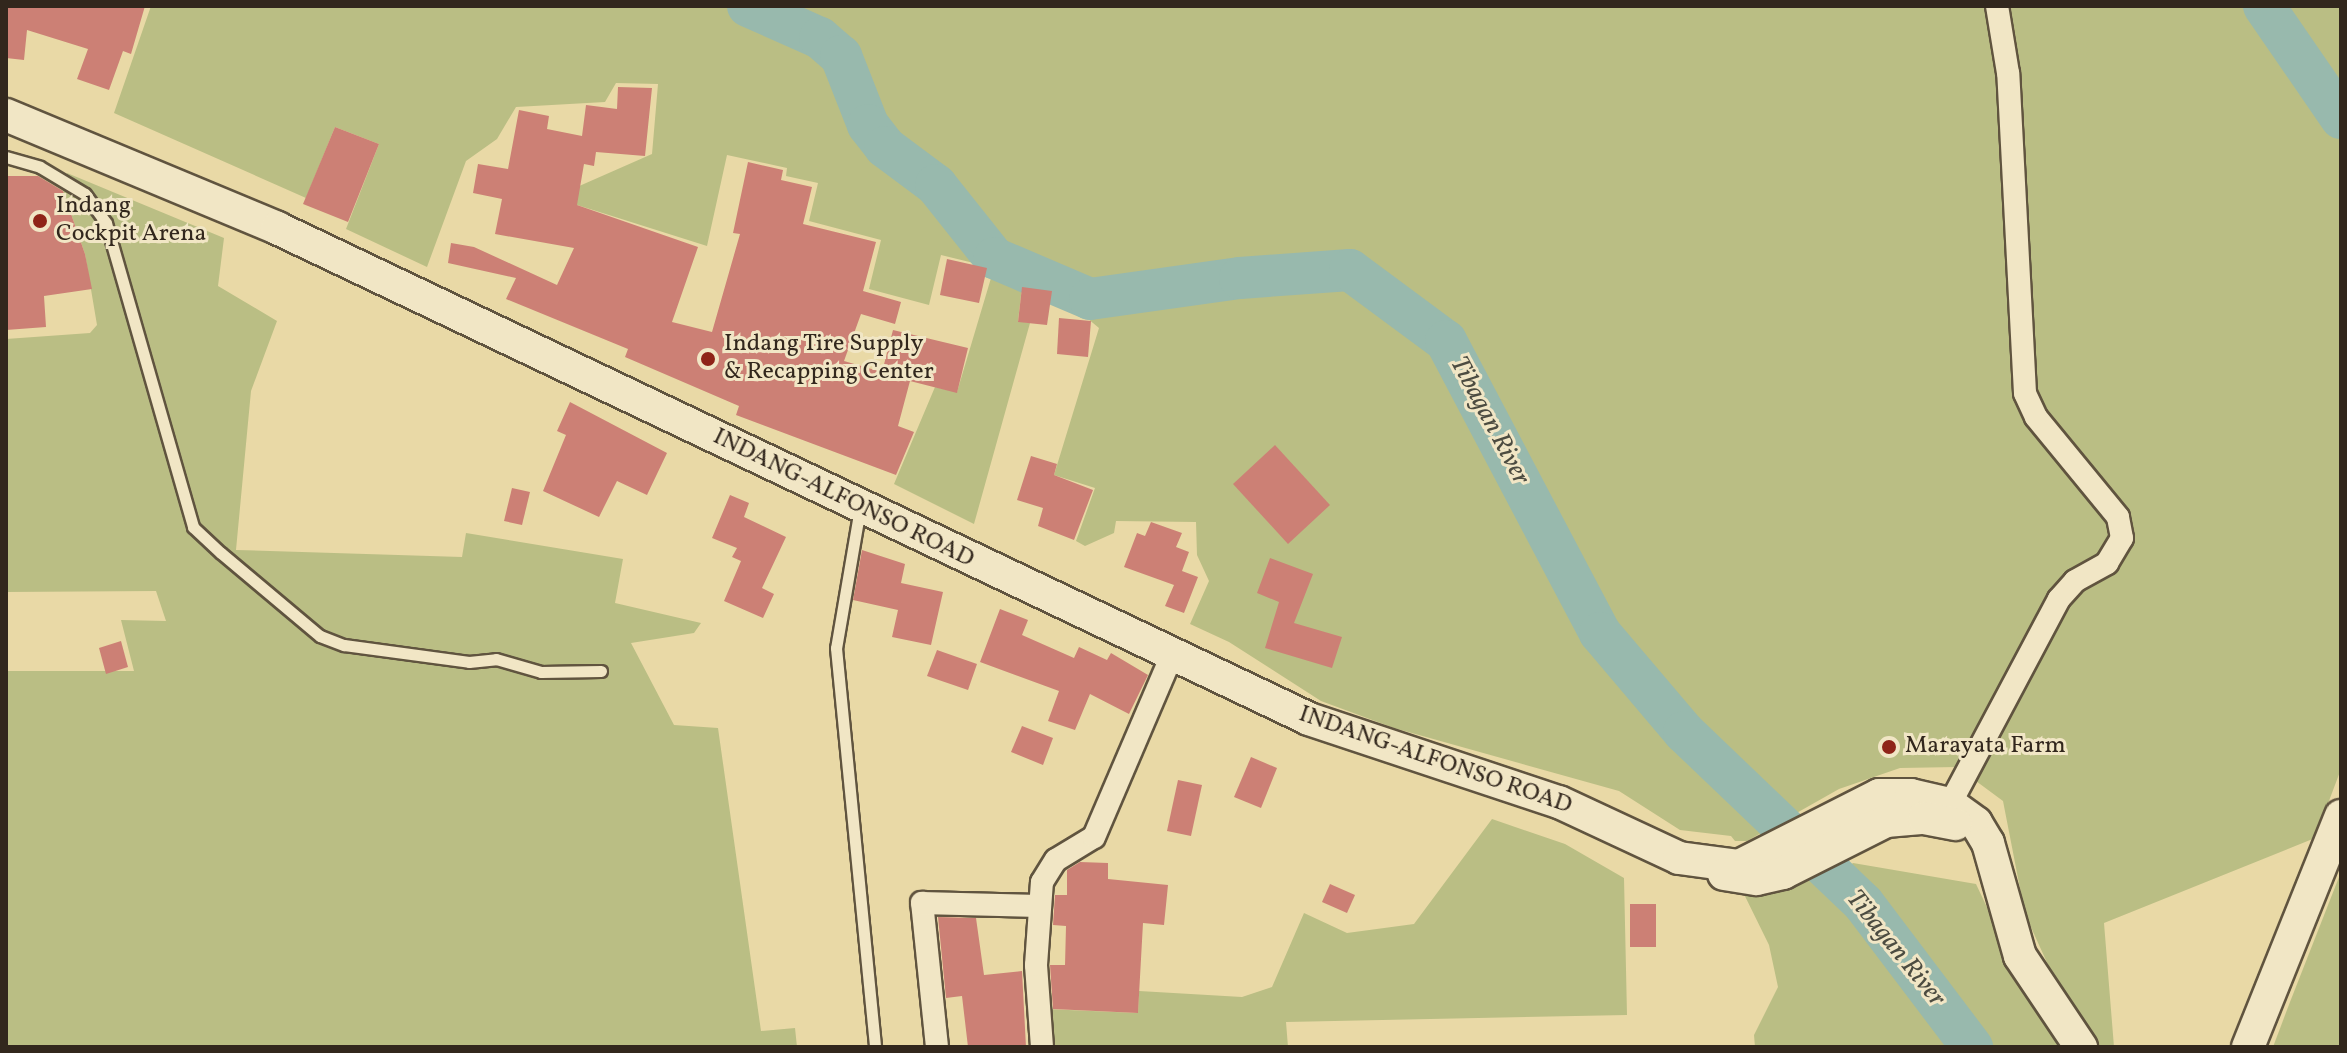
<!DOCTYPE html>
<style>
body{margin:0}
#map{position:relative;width:2347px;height:1053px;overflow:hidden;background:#e9d9a6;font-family:Vollkorn,serif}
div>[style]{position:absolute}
.green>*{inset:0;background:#babe84}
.river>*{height:42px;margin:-21px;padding:0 21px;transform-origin:21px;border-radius:21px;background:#98b9ad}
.building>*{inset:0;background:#cc8075}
.roads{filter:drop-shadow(2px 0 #60543f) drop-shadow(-2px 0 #60543f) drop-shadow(0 2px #60543f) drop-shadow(0 -2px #60543f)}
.service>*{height:11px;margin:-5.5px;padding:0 5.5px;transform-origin:5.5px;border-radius:5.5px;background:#f1e6c5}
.minor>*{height:22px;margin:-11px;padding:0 11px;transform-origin:11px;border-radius:11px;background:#f1e6c5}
.secondary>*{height:32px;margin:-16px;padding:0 16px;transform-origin:16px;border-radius:16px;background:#f1e6c5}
.dots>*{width:22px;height:22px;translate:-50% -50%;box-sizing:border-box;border:4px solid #f1e6c5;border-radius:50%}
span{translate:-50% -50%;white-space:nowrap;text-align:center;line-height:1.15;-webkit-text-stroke:6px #f1e6c5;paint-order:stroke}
.poi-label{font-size:24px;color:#32271d}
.left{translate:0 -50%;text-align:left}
.street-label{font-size:24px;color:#32271d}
.water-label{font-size:26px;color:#4c4c41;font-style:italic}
.frame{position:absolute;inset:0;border:8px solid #32271d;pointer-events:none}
</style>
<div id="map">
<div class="green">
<i style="clip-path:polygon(151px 6px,2341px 6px,2341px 769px,2315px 838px,2104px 923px,2114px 1047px,2095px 1046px,2064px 1000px,2025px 914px,2003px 801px,1957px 767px,1900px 768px,1839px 789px,1747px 841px,1735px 841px,1731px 836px,1680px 830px,1619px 791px,1394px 728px,1321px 701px,1229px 642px,1190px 624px,1209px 581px,1197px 555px,1196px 522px,1116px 521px,1114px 533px,1085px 546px,1076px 541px,1095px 488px,1054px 475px,1099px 328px,1039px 278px,1022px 287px,1018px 321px,1030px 323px,974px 524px,894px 484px,935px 387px,957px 392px,994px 268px,941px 255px,929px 305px,869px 289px,881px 240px,809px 221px,818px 183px,786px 176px,787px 168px,727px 155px,707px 246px,574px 204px,577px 187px,652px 154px,658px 84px,616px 83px,605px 102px,516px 107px,497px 139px,466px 161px,427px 267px,346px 229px,379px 144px,335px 127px,306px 198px,114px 113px)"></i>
<i style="clip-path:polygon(67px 173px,224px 238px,218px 286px,277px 321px,251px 391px,236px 550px,462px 557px,466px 533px,623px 559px,615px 603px,701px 623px,694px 633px,631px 643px,674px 725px,718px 728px,761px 1031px,795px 1028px,797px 1047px,6px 1047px,6px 671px,134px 671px,121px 620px,166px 621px,156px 591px,6px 592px,6px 339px,90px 333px,97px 325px,85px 254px,62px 188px)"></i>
<i style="clip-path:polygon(1492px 819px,1565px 844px,1624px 878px,1627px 1015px,1286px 1022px,1288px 1047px,1053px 1047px,1045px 1009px,1138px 1013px,1139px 991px,1242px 997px,1272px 987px,1304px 913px,1347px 933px,1414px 924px)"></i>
<i style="clip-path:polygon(1853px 863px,1976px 884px,2035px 1009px,2067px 1047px,1755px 1047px,1754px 1035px,1778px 987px,1769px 945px,1739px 884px,1825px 867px,1836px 877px)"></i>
<i style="clip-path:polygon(2341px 872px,2341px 1047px,2273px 1047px,2290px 1002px)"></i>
</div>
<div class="river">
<i style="left:748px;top:6px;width:79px;rotate:24deg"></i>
<i style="left:820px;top:38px;width:28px;rotate:41deg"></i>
<i style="left:841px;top:56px;width:74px;rotate:68.6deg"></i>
<i style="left:868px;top:125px;width:28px;rotate:52deg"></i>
<i style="left:885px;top:147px;width:64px;rotate:36.7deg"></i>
<i style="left:936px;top:185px;width:93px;rotate:51.5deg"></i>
<i style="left:994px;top:258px;width:104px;rotate:23.1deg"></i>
<i style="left:1090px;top:299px;width:151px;rotate:-8deg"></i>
<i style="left:1240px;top:278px;width:110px;rotate:-4.2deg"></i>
<i style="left:1350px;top:270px;width:119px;rotate:36.5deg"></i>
<i style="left:1446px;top:341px;width:330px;rotate:62.2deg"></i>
<i style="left:1600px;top:633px;width:130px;rotate:49.7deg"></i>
<i style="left:1684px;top:732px;width:248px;rotate:43.7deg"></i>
<i style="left:1863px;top:903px;width:181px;rotate:52.9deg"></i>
<i style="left:2264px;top:6px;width:136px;rotate:55.5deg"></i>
</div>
<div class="building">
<i style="clip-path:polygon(6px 6px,145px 6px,131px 54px,123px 51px,109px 90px,77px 79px,88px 49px,27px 30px,24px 60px,6px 58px)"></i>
<i style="clip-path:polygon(618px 87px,652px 88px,645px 156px,596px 152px,594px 166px,584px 164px,577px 205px,698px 247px,672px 322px,712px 332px,740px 234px,733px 233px,748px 162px,783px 170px,781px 180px,812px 187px,803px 224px,876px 242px,863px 291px,901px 302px,895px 324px,861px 314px,844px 361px,882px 372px,893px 330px,968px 348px,957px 393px,910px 381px,898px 426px,914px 432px,896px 475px,736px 415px,739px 406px,625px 357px,628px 349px,506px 299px,516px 278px,448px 263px,451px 243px,474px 247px,557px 285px,574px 248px,495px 234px,502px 199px,473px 193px,478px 164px,508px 169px,519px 110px,549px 116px,547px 129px,582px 136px,586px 105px,617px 109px)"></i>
<i style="clip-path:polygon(335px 127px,379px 144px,348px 222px,303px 204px)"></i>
<i style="clip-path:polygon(6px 176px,38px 176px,63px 191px,85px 254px,92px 289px,44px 296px,46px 327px,6px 330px)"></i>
<i style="clip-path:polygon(947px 259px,987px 268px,979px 303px,940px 295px)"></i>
<i style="clip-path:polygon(1022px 287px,1052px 291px,1047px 325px,1018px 322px)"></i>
<i style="clip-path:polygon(1059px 318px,1091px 321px,1088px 357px,1057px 354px)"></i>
<i style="clip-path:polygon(570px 402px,667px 453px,647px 495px,617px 481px,599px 517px,543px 491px,566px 435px,557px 431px)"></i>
<i style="clip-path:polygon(1275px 445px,1330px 505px,1288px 544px,1233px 484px)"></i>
<i style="clip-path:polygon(1031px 456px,1057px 464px,1054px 475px,1093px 490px,1074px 540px,1038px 526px,1043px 508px,1017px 500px)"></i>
<i style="clip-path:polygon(512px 488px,530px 492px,522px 525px,504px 521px)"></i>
<i style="clip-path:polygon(730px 495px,749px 503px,744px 517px,786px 537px,762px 588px,774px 594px,763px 618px,724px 601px,741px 561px,732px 557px,737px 548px,712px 538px)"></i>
<i style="clip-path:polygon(1151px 522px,1182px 533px,1176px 547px,1189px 552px,1182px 571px,1198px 577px,1184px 613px,1165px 606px,1174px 585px,1124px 567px,1137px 533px,1145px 536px)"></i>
<i style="clip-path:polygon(862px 550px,905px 564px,901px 583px,943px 592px,931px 645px,892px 637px,898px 610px,853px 600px)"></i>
<i style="clip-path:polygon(1270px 558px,1313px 574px,1294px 623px,1342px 637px,1332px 668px,1265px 648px,1279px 602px,1257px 593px)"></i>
<i style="clip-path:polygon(1000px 609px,1028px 620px,1022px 635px,1074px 658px,1079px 647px,1107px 660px,1111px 653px,1148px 675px,1129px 714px,1090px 694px,1075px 730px,1048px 721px,1059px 691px,980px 662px)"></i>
<i style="clip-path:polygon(121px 641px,128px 667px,106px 674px,99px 648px)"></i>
<i style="clip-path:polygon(937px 650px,977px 664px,968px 690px,927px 676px)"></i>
<i style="clip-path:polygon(1022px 726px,1053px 738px,1043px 765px,1011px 752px)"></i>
<i style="clip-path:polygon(1251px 757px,1277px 768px,1261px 808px,1234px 797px)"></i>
<i style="clip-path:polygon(1178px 780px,1202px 785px,1191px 836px,1167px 831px)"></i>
<i style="clip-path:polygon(1080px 862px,1108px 863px,1108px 879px,1168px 885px,1164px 925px,1143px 923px,1138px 1013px,1053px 1009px,1050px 965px,1065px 965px,1066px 926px,1053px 925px,1055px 895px,1067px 895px,1067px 870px)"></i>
<i style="clip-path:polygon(1330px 884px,1355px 895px,1347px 913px,1322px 902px)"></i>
<i style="clip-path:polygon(1630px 904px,1656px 904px,1656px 947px,1630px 947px)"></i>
<i style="clip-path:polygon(938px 917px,976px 918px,984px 975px,1022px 971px,1026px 1047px,968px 1047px,962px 996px,946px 998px)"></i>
</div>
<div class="roads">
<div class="service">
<i style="left:6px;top:157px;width:35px;rotate:16deg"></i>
<i style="left:40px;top:167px;width:52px;rotate:31deg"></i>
<i style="left:85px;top:194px;width:36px;rotate:54deg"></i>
<i style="left:106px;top:223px;width:316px;rotate:74deg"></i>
<i style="left:193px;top:527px;width:38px;rotate:43deg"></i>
<i style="left:221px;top:553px;width:129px;rotate:40deg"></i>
<i style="left:320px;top:636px;width:26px;rotate:21deg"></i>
<i style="left:344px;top:645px;width:126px;rotate:7.7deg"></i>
<i style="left:469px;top:662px;width:27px;rotate:-6deg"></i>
<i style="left:496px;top:659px;width:47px;rotate:16.1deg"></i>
<i style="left:541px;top:672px;width:60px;rotate:-1deg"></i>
<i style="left:860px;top:508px;width:142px;rotate:99.7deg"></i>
<i style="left:836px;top:648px;width:401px;rotate:84.4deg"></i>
</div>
<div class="minor">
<i style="left:1950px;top:804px;width:232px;rotate:-62deg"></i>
<i style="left:2059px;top:599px;width:24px;rotate:-48deg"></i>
<i style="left:2075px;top:581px;width:37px;rotate:-29deg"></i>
<i style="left:2107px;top:563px;width:29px;rotate:-59deg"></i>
<i style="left:2122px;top:538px;width:21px;rotate:-101deg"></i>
<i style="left:2118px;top:517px;width:129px;rotate:-129.4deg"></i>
<i style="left:2036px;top:417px;width:26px;rotate:-115deg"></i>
<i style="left:2025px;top:393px;width:320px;rotate:-93deg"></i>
<i style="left:2008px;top:73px;width:68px;rotate:-99.3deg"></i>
<i style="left:937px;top:1047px;width:145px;rotate:-95.9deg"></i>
<i style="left:922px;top:903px;width:116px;rotate:1.5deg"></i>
<i style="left:1042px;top:1047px;width:82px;rotate:-94.2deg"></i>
<i style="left:1036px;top:965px;width:83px;rotate:-85.9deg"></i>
<i style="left:1042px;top:882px;width:26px;rotate:-58deg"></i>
<i style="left:1056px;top:860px;width:44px;rotate:-31.2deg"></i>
<i style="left:1094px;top:837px;width:196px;rotate:-66.8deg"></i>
</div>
<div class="secondary">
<i style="left:6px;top:115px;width:294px;rotate:22.6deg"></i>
<i style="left:277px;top:228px;width:1143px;rotate:25.44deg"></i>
<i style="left:1309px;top:719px;width:263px;rotate:18.4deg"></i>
<i style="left:1559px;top:802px;width:132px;rotate:25deg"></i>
<i style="left:1679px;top:858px;width:61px;rotate:7.6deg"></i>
<i style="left:1739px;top:866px;width:157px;rotate:-26.9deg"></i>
<i style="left:1879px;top:795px;width:32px"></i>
<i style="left:1911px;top:795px;width:40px;rotate:13deg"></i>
<i style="left:1950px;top:804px;width:32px;rotate:36deg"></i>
<i style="left:1976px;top:823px;width:23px;rotate:59deg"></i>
<i style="left:1988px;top:843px;width:117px;rotate:74.2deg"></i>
<i style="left:2020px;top:956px;width:110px;rotate:56.2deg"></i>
<i style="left:1724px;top:874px;width:33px;rotate:9deg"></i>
<i style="left:1757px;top:879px;width:27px;rotate:-13deg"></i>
<i style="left:1783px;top:873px;width:115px;rotate:-26.8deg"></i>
<i style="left:1886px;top:821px;width:38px;rotate:-5deg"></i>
<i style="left:1924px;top:818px;width:32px;rotate:11deg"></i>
<i style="left:2248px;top:1047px;width:249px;rotate:-68.1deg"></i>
</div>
</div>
<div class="dots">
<i style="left:40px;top:221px;background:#8f2418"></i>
<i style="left:708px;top:359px;background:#8f2418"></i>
<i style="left:1889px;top:747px;background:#8f2418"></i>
</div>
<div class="poi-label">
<span class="left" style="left:56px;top:221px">Indang<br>Cockpit Arena</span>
<span class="left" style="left:724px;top:359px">Indang Tire Supply<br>&amp; Recapping Center</span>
<span class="left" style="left:1905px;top:747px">Marayata Farm</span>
</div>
<div class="street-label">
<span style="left:843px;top:499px;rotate:26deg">INDANG-ALFONSO ROAD</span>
<span style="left:1435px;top:761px;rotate:19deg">INDANG-ALFONSO ROAD</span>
</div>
<div class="water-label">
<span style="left:1489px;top:421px;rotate:62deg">Tibagan River</span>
<span style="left:1895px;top:949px;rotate:51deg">Tibagan River</span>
</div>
<div class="frame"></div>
</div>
